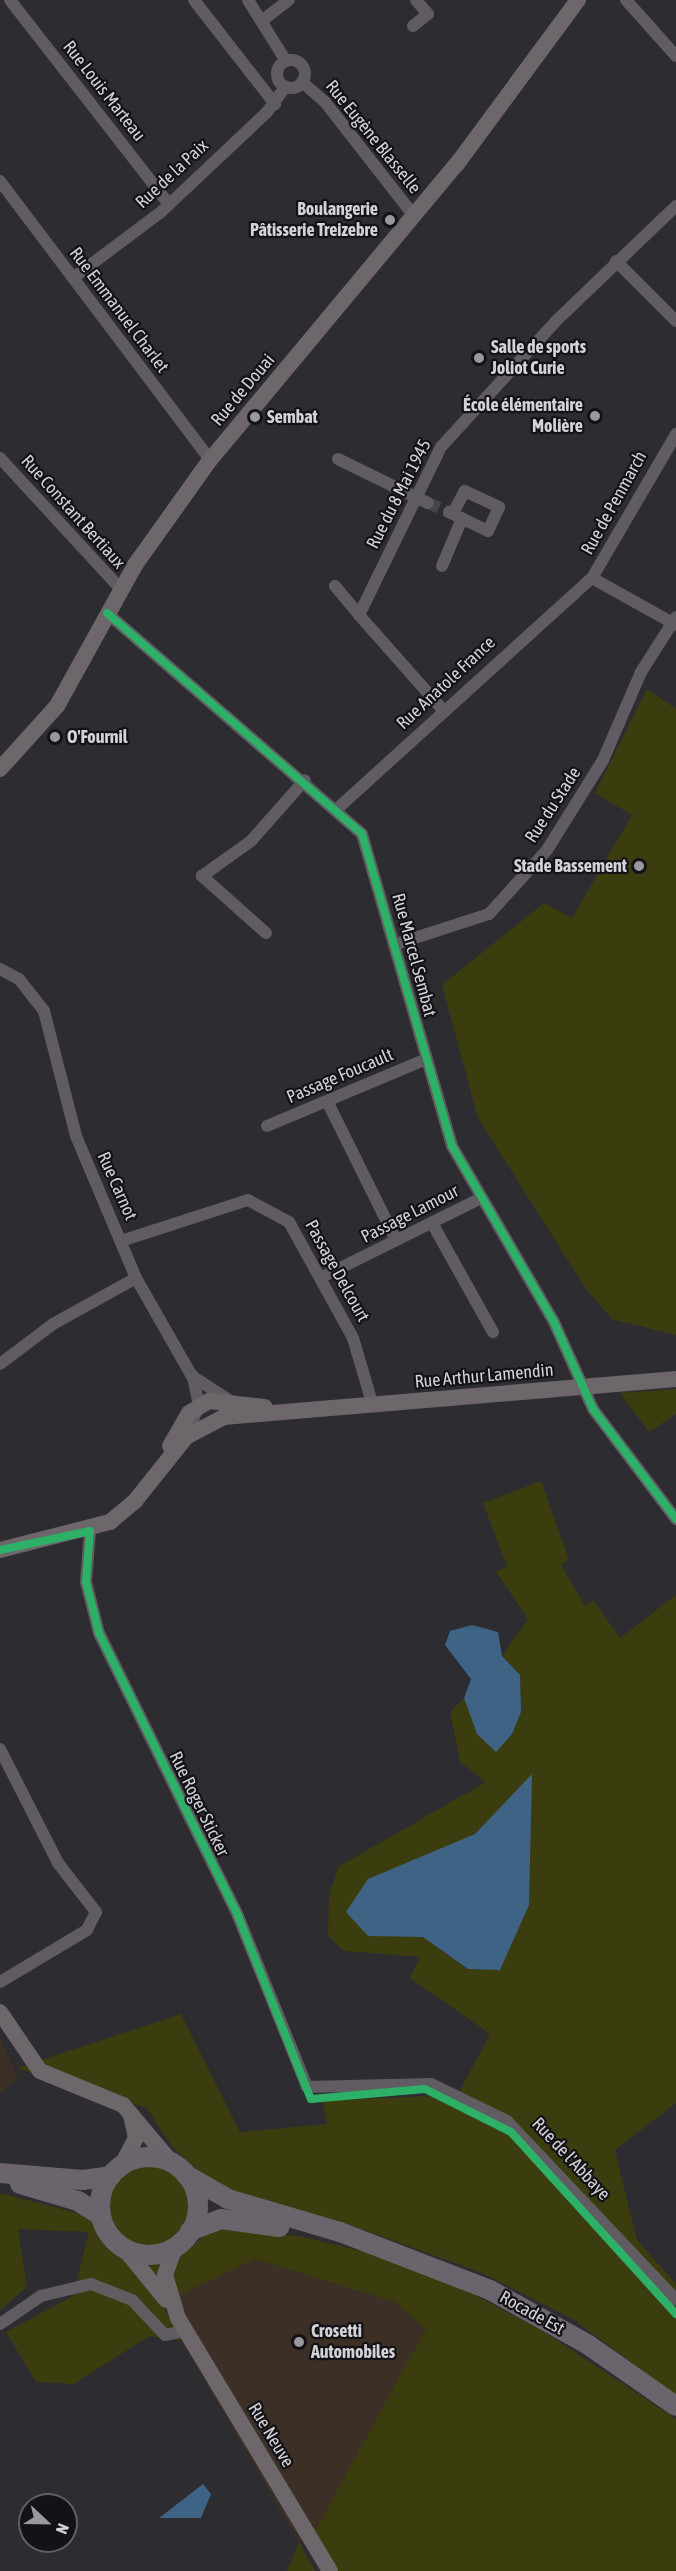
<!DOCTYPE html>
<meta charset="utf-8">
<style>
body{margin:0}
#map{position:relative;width:676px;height:2571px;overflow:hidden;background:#2c2c31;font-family:"Asap Condensed",sans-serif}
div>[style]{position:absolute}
.commercial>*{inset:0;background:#3c2f25}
.green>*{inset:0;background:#3b3d0f}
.round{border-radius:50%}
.water>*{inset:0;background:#3f6384}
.street-tunnel>*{height:12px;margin-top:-6px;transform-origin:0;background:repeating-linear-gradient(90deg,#45454a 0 12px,transparent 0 18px)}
.street>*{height:12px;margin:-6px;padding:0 6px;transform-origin:6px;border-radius:6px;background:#615c61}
.street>.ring{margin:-6px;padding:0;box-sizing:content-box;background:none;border:12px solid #615c61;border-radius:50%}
.secondary>*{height:16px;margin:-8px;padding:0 8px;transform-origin:8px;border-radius:8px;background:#6d676c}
.primary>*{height:20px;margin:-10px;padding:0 10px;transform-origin:10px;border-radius:10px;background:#6c646c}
.primary>.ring{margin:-10px;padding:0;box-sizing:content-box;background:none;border:20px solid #6c646c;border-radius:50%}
.cycleway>*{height:8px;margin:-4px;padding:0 4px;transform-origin:4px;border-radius:4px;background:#2db169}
.dots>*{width:16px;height:16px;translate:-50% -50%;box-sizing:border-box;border:3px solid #131317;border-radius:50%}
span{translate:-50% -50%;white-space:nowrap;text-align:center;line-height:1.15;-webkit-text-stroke:4.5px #131317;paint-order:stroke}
.street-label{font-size:18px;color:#d3d2d8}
.poi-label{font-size:18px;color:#d3d2d8;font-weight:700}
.right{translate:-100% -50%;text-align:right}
.left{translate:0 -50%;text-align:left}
.north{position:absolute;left:18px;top:2493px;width:60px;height:60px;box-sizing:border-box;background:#131317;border:2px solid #605f64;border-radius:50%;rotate:112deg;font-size:16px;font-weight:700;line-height:24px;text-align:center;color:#d3d2d8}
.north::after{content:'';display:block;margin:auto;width:21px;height:27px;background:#99989e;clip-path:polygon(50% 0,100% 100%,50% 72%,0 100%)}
</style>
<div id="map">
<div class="commercial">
<i style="clip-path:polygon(0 2038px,19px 2080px,0 2093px)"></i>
<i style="clip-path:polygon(255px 2259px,395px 2302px,426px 2329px,319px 2530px,299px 2542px,160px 2304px)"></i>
</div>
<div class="green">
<i style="clip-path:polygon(647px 689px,676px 709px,676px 1335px,612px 1319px,586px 1289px,478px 1118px,442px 985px,544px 903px,572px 918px,632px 815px,595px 793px)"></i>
<i style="clip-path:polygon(676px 1389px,676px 1414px,649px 1432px,620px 1393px)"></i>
<i style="clip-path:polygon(evenodd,541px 1481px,569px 1560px,561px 1565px,585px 1606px,594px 1601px,620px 1638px,676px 1595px,676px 2103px,615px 2150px,637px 2240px,676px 2284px,676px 2395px,571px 2318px,480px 2272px,342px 2222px,234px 2194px,206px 2179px,171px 2145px,147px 2108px,17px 2068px,181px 2014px,240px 2132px,327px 2124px,322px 2101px,429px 2096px,453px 2104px,490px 2034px,410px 1978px,420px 1957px,344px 1951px,328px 1936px,329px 1895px,338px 1867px,486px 1782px,460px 1762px,450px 1712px,464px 1698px,477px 1734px,512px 1734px,521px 1712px,520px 1675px,502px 1656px,528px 1619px,496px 1572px,507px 1567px,483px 1503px,541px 1481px,532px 1775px,467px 1969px,423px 1937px,368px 1879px,475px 1835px,532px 1775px)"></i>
<i class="round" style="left:108px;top:2165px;width:82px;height:82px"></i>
<i style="clip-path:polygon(0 2193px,89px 2216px,100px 2240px,137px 2268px,174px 2262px,212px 2229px,299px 2236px,383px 2256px,452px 2283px,546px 2333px,676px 2419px,676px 2571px,338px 2571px,314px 2533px,426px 2329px,395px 2302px,255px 2259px,161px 2304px,184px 2341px,149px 2336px,74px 2384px,36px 2382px,6px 2332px,73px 2296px,89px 2232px,18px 2229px,27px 2287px,0 2310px)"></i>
<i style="clip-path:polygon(299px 2542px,315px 2571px,287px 2571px)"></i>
</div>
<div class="water">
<i style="clip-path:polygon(472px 1625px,498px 1632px,502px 1656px,520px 1675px,521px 1712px,512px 1734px,496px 1752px,477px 1734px,464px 1698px,471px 1679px,445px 1645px,450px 1631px)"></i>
<i style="clip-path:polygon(532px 1774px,529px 1905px,500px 1970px,468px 1969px,423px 1937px,368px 1936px,346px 1912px,368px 1879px,475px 1834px)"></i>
<i style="clip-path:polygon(203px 2484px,211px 2494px,201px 2518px,159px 2518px)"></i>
</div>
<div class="street-tunnel">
<i style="left:428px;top:503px;width:23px;rotate:23deg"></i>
</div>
<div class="street">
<i style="left:10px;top:0;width:259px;rotate:52.1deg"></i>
<i style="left:194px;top:0;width:132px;rotate:52.1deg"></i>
<i style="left:248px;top:0;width:72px;rotate:58.1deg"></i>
<i style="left:626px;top:0;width:75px;rotate:48.2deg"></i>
<i style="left:263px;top:20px;width:33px;rotate:-38deg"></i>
<i style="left:413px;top:26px;width:19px;rotate:-39deg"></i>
<i style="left:428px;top:14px;width:18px;rotate:-131deg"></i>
<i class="ring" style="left:277px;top:60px;width:16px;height:16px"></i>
<i style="left:302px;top:82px;width:30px;rotate:41deg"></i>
<i style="left:325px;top:102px;width:146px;rotate:52deg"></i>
<i style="left:0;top:181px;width:349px;rotate:53deg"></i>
<i style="left:616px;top:261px;width:85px;rotate:45deg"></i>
<i style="left:73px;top:278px;width:110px;rotate:-36.9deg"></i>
<i style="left:161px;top:212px;width:146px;rotate:-43.3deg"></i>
<i style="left:267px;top:112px;width:31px;rotate:-54deg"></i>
<i style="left:0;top:458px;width:178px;rotate:47.3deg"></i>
<i style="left:338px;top:459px;width:100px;rotate:26.1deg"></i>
<i style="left:449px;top:512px;width:43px;rotate:26deg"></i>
<i style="left:488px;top:531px;width:26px;rotate:-65deg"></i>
<i style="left:499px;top:507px;width:38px;rotate:-155deg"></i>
<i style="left:465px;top:491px;width:26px;rotate:119deg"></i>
<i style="left:442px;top:566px;width:49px;rotate:-67.1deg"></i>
<i style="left:592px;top:578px;width:96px;rotate:29.2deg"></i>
<i style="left:335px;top:586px;width:38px;rotate:50deg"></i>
<i style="left:107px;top:613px;width:337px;rotate:40.9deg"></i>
<i style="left:362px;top:834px;width:325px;rotate:73.9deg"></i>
<i style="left:452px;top:1146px;width:201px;rotate:59.9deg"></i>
<i style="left:553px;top:1320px;width:98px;rotate:65.8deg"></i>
<i style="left:593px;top:1409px;width:138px;rotate:53deg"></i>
<i style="left:443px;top:710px;width:127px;rotate:-131.5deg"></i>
<i style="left:359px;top:615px;width:187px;rotate:-64deg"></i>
<i style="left:441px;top:447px;width:169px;rotate:-47.6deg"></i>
<i style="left:555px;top:322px;width:168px;rotate:-43.8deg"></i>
<i style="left:338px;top:808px;width:343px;rotate:-42.2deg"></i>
<i style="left:592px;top:578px;width:167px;rotate:-59.7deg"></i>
<i style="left:266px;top:933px;width:86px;rotate:-138.3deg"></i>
<i style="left:202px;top:876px;width:60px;rotate:-35.5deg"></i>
<i style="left:251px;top:841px;width:81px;rotate:-48.5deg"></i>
<i style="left:396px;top:944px;width:98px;rotate:-17.9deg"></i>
<i style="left:489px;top:914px;width:86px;rotate:-47.8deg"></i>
<i style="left:547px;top:850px;width:106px;rotate:-58.1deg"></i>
<i style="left:603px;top:760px;width:96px;rotate:-66.6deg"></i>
<i style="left:641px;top:672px;width:65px;rotate:-57.5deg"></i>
<i style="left:0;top:969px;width:21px;rotate:28deg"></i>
<i style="left:19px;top:979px;width:41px;rotate:52deg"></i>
<i style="left:44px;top:1011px;width:129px;rotate:75.6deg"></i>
<i style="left:76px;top:1136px;width:154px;rotate:67.1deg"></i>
<i style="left:136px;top:1278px;width:113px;rotate:60.3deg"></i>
<i style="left:192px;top:1376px;width:44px;rotate:33deg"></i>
<i style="left:327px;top:1101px;width:155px;rotate:63.6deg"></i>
<i style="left:267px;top:1126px;width:173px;rotate:-22.8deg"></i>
<i style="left:432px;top:1223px;width:125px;rotate:60.8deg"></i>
<i style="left:121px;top:1241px;width:133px;rotate:-17.9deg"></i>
<i style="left:248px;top:1200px;width:47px;rotate:28.2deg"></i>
<i style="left:289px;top:1222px;width:132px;rotate:61.1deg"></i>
<i style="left:353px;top:1338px;width:71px;rotate:73.6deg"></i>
<i style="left:322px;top:1277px;width:178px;rotate:-26.4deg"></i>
<i style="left:0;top:1364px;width:66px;rotate:-37deg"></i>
<i style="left:53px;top:1324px;width:95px;rotate:-29deg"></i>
<i style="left:186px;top:1436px;width:34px;rotate:-67deg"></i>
<i style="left:199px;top:1405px;width:30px;rotate:-102deg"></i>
<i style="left:90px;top:1531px;width:51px;rotate:94.5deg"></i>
<i style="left:86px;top:1582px;width:53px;rotate:75.7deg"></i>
<i style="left:99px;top:1633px;width:315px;rotate:63.8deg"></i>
<i style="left:238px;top:1916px;width:184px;rotate:68deg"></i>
<i style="left:307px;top:2087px;width:124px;rotate:-1.4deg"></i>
<i style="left:431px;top:2084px;width:85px;rotate:26deg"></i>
<i style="left:507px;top:2121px;width:246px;rotate:46.6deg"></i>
<i style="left:0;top:1749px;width:128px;rotate:63deg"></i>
<i style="left:58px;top:1863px;width:62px;rotate:52.2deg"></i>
<i style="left:96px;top:1912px;width:20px;rotate:117deg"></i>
<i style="left:87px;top:1930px;width:101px;rotate:149.1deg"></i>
<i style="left:0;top:2324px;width:50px;rotate:-34.3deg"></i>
<i style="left:41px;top:2296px;width:51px;rotate:-13.5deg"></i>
<i style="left:91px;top:2284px;width:44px;rotate:21.3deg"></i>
<i style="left:132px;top:2300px;width:48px;rotate:46.7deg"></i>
<i style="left:165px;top:2335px;width:20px;rotate:-11deg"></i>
</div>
<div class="secondary">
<i style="left:0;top:769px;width:85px;rotate:-47.9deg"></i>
<i style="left:57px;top:706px;width:161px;rotate:-61deg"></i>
<i style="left:135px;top:565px;width:129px;rotate:-54.5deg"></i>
<i style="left:210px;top:460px;width:386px;rotate:-50.2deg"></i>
<i style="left:457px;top:164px;width:204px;rotate:-53.6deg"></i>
<i style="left:170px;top:1446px;width:38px;rotate:-60deg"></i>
<i style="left:189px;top:1413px;width:23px;rotate:-31deg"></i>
<i style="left:209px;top:1401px;width:56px;rotate:6.1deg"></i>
<i style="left:0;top:1550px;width:114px;rotate:-14.3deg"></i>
<i style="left:110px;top:1522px;width:33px;rotate:-40deg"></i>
<i style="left:135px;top:1501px;width:82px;rotate:-51.4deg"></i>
<i style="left:186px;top:1437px;width:43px;rotate:-27.8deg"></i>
<i style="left:224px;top:1417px;width:454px;rotate:-4.8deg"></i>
<i style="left:0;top:2012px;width:71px;rotate:55.9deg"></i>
<i style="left:40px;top:2071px;width:90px;rotate:22.3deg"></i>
<i style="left:123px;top:2105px;width:76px;rotate:49.8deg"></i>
<i style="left:122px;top:2165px;width:30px;rotate:-63deg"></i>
<i style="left:136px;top:2138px;width:24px;rotate:-102deg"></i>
<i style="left:123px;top:2247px;width:68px;rotate:50.9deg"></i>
<i style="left:175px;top:2247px;width:30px;rotate:110deg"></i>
<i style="left:165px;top:2275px;width:45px;rotate:73.2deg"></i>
<i style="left:178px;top:2318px;width:295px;rotate:59deg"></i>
</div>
<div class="primary">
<i class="ring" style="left:100px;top:2157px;width:78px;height:78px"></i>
<i style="left:0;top:2173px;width:83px;rotate:4.8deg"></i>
<i style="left:83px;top:2180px;width:28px;rotate:-8deg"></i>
<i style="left:186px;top:2175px;width:48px;rotate:29.7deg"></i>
<i style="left:228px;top:2199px;width:117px;rotate:16.4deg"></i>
<i style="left:340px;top:2232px;width:161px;rotate:21.1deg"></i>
<i style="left:490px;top:2290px;width:111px;rotate:29.1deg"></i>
<i style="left:587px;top:2344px;width:108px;rotate:34.9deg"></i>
<i style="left:20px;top:2184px;width:60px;rotate:16.3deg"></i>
<i style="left:78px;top:2201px;width:27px;rotate:33deg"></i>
<i style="left:190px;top:2231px;width:33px;rotate:-21deg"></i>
<i style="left:221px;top:2219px;width:59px;rotate:7.9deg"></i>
</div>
<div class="cycleway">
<i style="left:107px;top:613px;width:337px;rotate:40.9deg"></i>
<i style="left:362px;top:834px;width:325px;rotate:73.9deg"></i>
<i style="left:452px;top:1146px;width:201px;rotate:59.9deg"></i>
<i style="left:553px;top:1320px;width:98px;rotate:65.8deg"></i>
<i style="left:593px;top:1409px;width:138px;rotate:53deg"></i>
<i style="left:0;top:1550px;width:92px;rotate:-11.9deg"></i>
<i style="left:90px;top:1531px;width:51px;rotate:94.5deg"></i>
<i style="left:86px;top:1582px;width:53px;rotate:75.7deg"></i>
<i style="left:99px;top:1633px;width:315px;rotate:63.8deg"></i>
<i style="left:238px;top:1916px;width:197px;rotate:68.3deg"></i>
<i style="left:311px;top:2099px;width:114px;rotate:-5deg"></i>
<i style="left:425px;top:2089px;width:96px;rotate:26.6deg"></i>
<i style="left:511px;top:2132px;width:246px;rotate:47.8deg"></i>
</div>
<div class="dots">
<i style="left:390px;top:220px;background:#99989e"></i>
<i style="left:479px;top:358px;background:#99989e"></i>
<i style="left:595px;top:416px;background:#99989e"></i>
<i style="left:255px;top:417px;background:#99989e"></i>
<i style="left:55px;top:737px;background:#99989e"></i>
<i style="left:639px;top:866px;background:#99989e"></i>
<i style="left:299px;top:2342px;background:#99989e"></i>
</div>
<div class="street-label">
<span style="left:104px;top:91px;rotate:52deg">Rue Louis Marteau</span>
<span style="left:373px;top:137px;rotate:51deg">Rue Eugène Blasselle</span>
<span style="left:172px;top:174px;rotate:-43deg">Rue de la Paix</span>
<span style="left:119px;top:310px;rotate:53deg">Rue Emmanuel Charlet</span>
<span style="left:243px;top:390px;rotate:-50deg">Rue de Douai</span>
<span style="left:399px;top:494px;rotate:-63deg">Rue du 8 Mai 1945</span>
<span style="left:614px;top:503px;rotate:-61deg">Rue de Penmarch</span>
<span style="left:73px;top:512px;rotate:48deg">Rue Constant Bertiaux</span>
<span style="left:446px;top:683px;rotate:-43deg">Rue Anatole France</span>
<span style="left:553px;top:805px;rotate:-57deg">Rue du Stade</span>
<span style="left:414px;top:955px;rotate:75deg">Rue Marcel Sembat</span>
<span style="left:340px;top:1076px;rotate:-23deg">Passage Foucault</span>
<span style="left:117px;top:1186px;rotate:66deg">Rue Carnot</span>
<span style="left:410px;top:1214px;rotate:-27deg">Passage Lamour</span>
<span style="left:337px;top:1271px;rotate:61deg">Passage Delcourt</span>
<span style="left:484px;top:1376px;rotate:-5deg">Rue Arthur Lamendin</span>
<span style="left:199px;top:1804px;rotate:64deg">Rue Roger Sticker</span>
<span style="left:571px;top:2159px;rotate:47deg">Rue de l'Abbaye</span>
<span style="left:532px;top:2313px;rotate:29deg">Rocade Est</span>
<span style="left:271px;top:2435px;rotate:59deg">Rue Neuve</span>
</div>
<div class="poi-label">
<span class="right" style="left:378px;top:220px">Boulangerie<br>Pâtisserie Treizebre</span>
<span class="left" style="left:491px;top:358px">Salle de sports<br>Joliot Curie</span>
<span class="right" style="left:583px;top:416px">École élémentaire<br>Molière</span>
<span class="left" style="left:267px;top:417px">Sembat</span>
<span class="left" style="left:67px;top:737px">O'Fournil</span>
<span class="right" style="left:627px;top:866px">Stade Bassement</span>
<span class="left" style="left:311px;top:2342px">Crosetti<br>Automobiles</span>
</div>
<div class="north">N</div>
</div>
